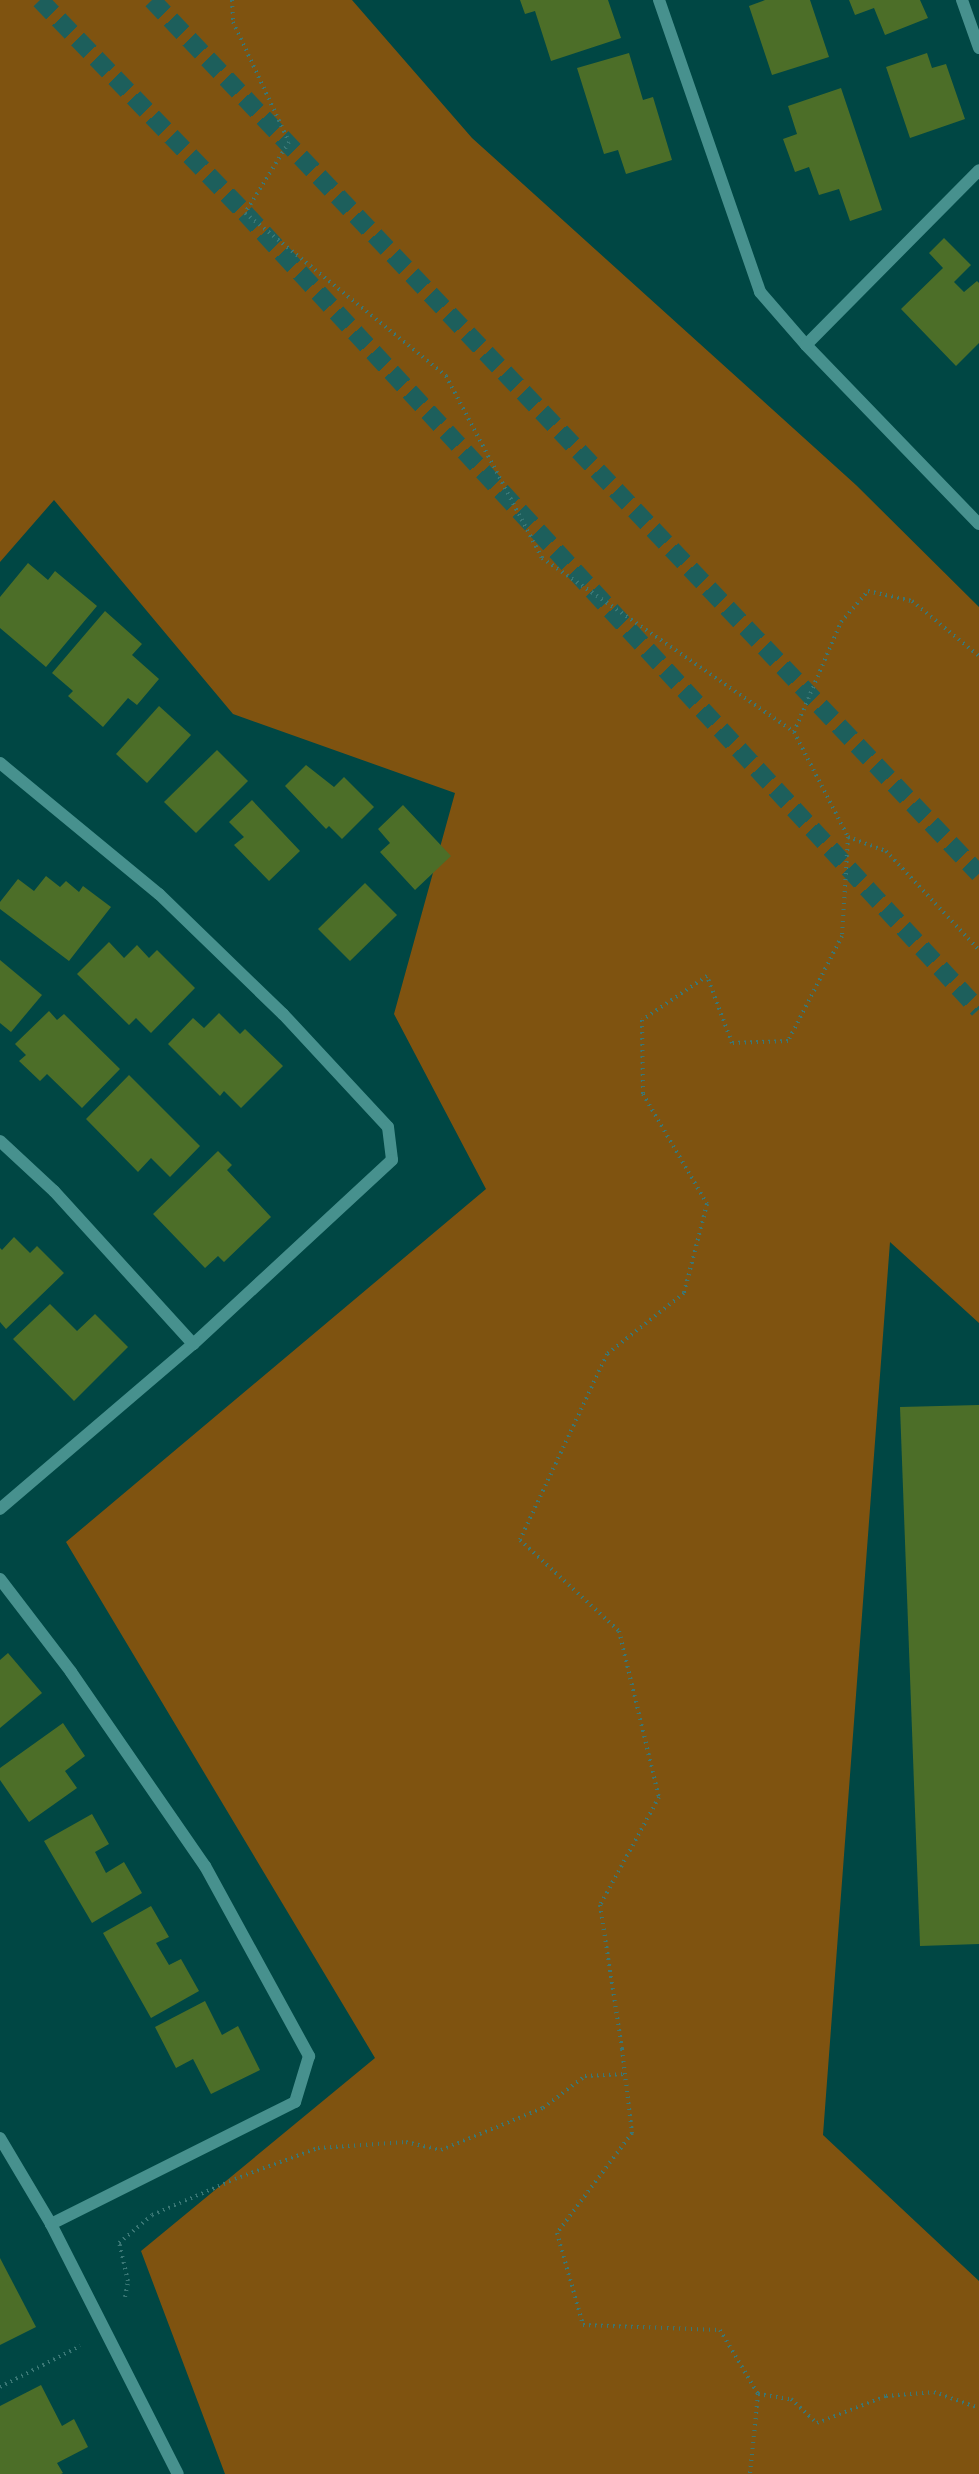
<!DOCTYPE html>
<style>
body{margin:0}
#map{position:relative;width:979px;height:2474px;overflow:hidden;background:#004744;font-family:Bitter,serif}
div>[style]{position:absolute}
.green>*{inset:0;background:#7f5310}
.building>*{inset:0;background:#4c6e28}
.highway-tunnel>*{height:18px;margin-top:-9px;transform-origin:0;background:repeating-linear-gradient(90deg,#1d5f5c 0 18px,transparent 0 27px)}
.path>*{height:4px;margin-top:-2px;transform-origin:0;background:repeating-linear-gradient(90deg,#3a7775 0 1.5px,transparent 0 6px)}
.street>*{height:12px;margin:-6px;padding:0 6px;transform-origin:6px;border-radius:6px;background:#47918e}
span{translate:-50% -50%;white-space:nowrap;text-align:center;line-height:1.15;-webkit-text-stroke:4.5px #004744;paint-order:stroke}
</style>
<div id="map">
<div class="green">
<i style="clip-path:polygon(0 0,352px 0,472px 138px,856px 485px,979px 607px,979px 1323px,890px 1242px,823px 2135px,979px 2281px,979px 2474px,225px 2474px,141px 2251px,375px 2058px,66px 1542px,486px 1189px,394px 1014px,455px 793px,233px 714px,54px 500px,0 562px)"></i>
</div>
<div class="building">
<i style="clip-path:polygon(520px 0,608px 0,621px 38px,551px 61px,535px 11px,525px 14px)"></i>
<i style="clip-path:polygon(765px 0,810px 0,829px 57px,772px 75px,749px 6px)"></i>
<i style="clip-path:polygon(849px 0,920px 0,928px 18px,885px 35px,874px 8px,855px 15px)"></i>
<i style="clip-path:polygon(629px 53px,643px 100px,653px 97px,672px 160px,626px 174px,618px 150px,604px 154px,577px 68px)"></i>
<i style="clip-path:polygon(927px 53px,932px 68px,946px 64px,965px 119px,910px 138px,886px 67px)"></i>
<i style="clip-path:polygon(841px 88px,882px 210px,850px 221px,839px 189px,819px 195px,809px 167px,795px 172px,783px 139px,797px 134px,788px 106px)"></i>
<i style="clip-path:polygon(944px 238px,971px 265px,954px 282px,964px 292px,977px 281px,979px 283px,979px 343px,956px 366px,901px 309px,943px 268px,929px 253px)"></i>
<i style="clip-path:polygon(28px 563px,48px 580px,55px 571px,97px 606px,46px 667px,0 628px,0 597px)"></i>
<i style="clip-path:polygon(105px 611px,142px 644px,132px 655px,159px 679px,137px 705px,128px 698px,103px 727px,68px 696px,73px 691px,52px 673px)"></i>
<i style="clip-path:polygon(159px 706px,191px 735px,147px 783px,116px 754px)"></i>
<i style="clip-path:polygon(217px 750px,248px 781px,196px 833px,164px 802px)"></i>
<i style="clip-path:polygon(306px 765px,334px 787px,344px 777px,374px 807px,342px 839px,329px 826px,326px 829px,285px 786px)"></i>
<i style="clip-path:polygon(252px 800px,300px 851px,269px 881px,234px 845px,244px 837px,229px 822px)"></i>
<i style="clip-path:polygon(403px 805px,451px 856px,415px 890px,380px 852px,390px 843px,378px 829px)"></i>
<i style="clip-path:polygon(46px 876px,60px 887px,66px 881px,79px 892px,83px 886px,111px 907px,69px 961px,0 909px,0 902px,18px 879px,34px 891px)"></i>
<i style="clip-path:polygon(365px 883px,397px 915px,350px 961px,318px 929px)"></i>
<i style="clip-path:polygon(109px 942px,124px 958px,137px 945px,149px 958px,157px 950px,195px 988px,151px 1033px,136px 1018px,129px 1025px,77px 974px)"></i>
<i style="clip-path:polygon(0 960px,42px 995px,11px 1032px,0 1023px)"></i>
<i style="clip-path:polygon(49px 1011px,57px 1020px,64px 1014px,120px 1069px,82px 1108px,47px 1074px,40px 1081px,19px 1061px,26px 1055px,15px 1044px)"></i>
<i style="clip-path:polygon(219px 1013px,240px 1034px,245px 1029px,283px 1066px,241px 1108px,224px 1091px,220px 1096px,168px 1044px,193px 1018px,204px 1028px)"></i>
<i style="clip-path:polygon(129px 1075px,200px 1146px,170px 1177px,151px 1158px,138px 1172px,86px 1119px)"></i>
<i style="clip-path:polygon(218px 1151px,232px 1165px,227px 1170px,271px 1217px,224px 1262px,218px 1256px,205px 1268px,153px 1214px)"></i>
<i style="clip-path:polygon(14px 1237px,30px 1253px,37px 1246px,64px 1273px,6px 1329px,0 1322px,0 1248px,2px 1250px)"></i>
<i style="clip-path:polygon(50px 1304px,77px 1331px,95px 1314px,128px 1347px,74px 1401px,13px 1339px)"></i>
<i style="clip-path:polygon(979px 1405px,979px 1944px,920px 1946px,900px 1407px)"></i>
<i style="clip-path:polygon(8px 1653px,42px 1693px,0 1728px,0 1660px)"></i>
<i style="clip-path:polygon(63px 1723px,85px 1756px,65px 1771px,77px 1788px,29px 1822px,0 1780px,0 1768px)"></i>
<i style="clip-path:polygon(92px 1814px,109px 1844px,95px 1852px,106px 1873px,124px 1862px,142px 1893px,92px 1923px,44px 1841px)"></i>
<i style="clip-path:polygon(151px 1906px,169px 1937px,156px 1943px,169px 1965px,181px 1959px,199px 1991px,151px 2018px,103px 1933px)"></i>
<i style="clip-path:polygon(205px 2001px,222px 2035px,238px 2026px,260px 2070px,211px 2094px,193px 2059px,176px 2068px,155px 2027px)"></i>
<i style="clip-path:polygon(0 2258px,36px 2327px,0 2345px)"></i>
<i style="clip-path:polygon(41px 2385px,62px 2426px,74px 2419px,88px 2447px,57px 2463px,63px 2473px,61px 2474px,0 2474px,0 2406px)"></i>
</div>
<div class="highway-tunnel">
<i style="left:40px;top:0;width:296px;rotate:46.1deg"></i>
<i style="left:245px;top:213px;width:1083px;rotate:47.36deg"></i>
<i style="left:152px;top:0;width:1203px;rotate:46.58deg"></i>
</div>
<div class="path">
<i style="left:232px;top:0;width:22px;rotate:87deg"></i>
<i style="left:233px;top:22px;width:132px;rotate:65deg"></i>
<i style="left:289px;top:142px;width:84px;rotate:121.8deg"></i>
<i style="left:245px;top:213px;width:259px;rotate:39deg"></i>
<i style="left:446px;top:376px;width:206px;rotate:62.2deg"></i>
<i style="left:542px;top:558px;width:306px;rotate:34.6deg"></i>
<i style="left:794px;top:732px;width:118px;rotate:62.8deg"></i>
<i style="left:848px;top:837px;width:99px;rotate:93.5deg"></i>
<i style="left:842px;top:936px;width:118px;rotate:117.2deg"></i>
<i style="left:788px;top:1041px;width:56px;rotate:178deg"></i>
<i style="left:732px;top:1043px;width:72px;rotate:-110.5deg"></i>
<i style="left:707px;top:976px;width:78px;rotate:145.9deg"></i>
<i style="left:642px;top:1020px;width:74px;rotate:89.2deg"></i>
<i style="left:643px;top:1094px;width:127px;rotate:59.8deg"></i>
<i style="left:707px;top:1204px;width:92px;rotate:104.5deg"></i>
<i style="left:684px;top:1293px;width:98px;rotate:141.6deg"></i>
<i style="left:607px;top:1354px;width:205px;rotate:115.1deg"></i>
<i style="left:520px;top:1540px;width:134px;rotate:42.6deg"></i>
<i style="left:619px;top:1631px;width:171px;rotate:76.5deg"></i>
<i style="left:659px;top:1797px;width:123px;rotate:118.6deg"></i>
<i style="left:600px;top:1905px;width:146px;rotate:81.3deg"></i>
<i style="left:622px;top:2049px;width:85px;rotate:83.2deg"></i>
<i style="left:632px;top:2133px;width:125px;rotate:126.9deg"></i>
<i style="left:557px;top:2233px;width:96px;rotate:74.2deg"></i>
<i style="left:583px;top:2325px;width:137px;rotate:2.1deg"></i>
<i style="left:720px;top:2330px;width:74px;rotate:59.3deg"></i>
<i style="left:758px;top:2394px;width:80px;rotate:95.7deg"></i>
<i style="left:794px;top:732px;width:120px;rotate:-66.9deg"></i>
<i style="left:841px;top:622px;width:41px;rotate:-48.9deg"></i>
<i style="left:868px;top:591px;width:45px;rotate:12.8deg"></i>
<i style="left:912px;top:601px;width:87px;rotate:39.4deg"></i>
<i style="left:848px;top:837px;width:40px;rotate:20.2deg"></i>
<i style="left:886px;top:851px;width:136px;rotate:46.8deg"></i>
<i style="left:125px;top:2297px;width:16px;rotate:-79deg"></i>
<i style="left:128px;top:2281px;width:39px;rotate:-103deg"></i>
<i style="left:119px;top:2243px;width:43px;rotate:-40.3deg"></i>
<i style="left:152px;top:2215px;width:90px;rotate:-23.4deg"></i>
<i style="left:235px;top:2179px;width:89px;rotate:-20.5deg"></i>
<i style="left:318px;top:2148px;width:88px;rotate:-3.9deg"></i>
<i style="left:406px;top:2142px;width:36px;rotate:13deg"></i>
<i style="left:441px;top:2150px;width:110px;rotate:-22.4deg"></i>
<i style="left:543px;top:2108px;width:53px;rotate:-37.3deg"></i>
<i style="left:585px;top:2076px;width:41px;rotate:-2.8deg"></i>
<i style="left:0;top:2387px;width:90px;rotate:-27.1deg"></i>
<i style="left:758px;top:2394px;width:33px;rotate:9deg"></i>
<i style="left:791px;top:2399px;width:35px;rotate:43deg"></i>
<i style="left:817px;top:2423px;width:74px;rotate:-21.4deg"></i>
<i style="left:886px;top:2396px;width:48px;rotate:-4.8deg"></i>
<i style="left:934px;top:2392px;width:48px;rotate:19.6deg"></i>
</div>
<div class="street">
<i style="left:659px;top:0;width:309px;rotate:70.9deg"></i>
<i style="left:760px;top:292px;width:70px;rotate:49deg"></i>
<i style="left:806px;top:345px;width:249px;rotate:46deg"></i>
<i style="left:962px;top:0;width:51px;rotate:70.5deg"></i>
<i style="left:806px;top:345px;width:246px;rotate:-45.3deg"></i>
<i style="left:0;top:763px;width:206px;rotate:39.5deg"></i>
<i style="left:159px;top:894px;width:173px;rotate:44.1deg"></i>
<i style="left:283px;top:1014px;width:154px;rotate:47.1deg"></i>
<i style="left:388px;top:1127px;width:33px;rotate:83deg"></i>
<i style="left:392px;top:1160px;width:271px;rotate:137.2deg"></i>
<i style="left:193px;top:1344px;width:254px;rotate:139.5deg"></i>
<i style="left:0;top:1141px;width:74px;rotate:42.8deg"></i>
<i style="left:54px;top:1191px;width:207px;rotate:47.7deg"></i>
<i style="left:0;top:1579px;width:117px;rotate:52.6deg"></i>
<i style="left:71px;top:1672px;width:236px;rotate:55.4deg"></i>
<i style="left:205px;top:1866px;width:217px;rotate:61.3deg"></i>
<i style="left:309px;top:2056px;width:48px;rotate:106.9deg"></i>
<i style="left:295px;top:2102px;width:273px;rotate:153.4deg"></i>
<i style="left:0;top:2138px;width:100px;rotate:59.3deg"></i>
<i style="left:51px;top:2224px;width:280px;rotate:63.1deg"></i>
</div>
</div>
